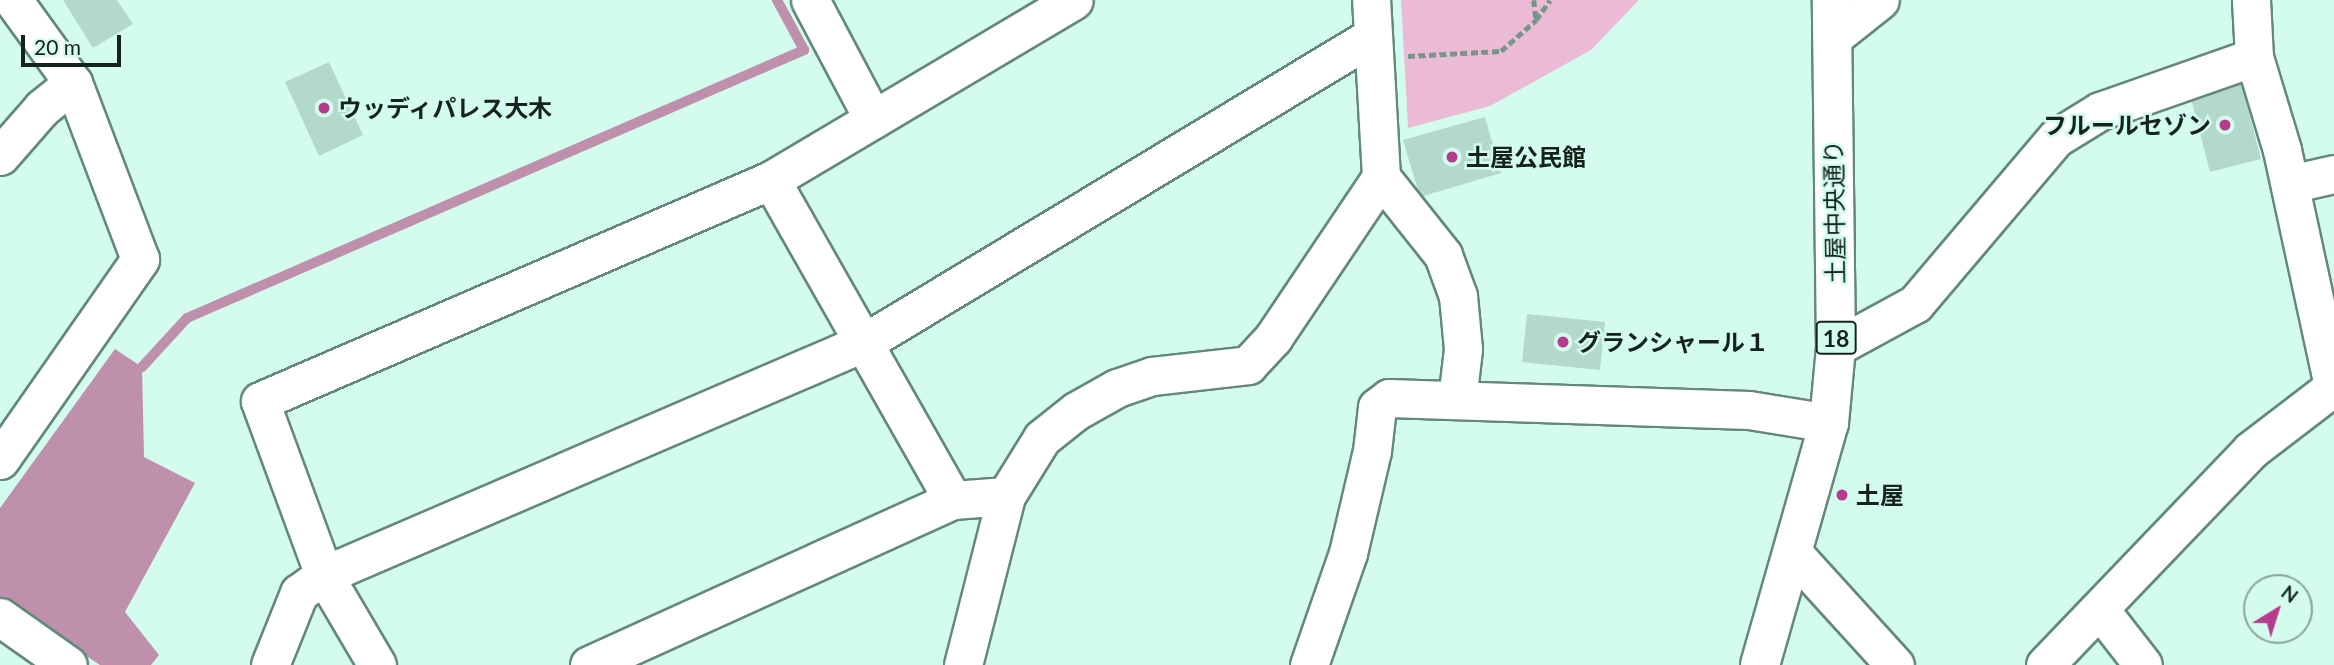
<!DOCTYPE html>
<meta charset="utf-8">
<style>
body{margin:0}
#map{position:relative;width:2334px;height:665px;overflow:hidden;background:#d4fcee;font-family:Lato,"Noto Sans JP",sans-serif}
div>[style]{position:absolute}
.green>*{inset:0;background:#ebbbd6}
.water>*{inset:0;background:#bf90ab}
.stream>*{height:10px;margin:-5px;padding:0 5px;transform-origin:5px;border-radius:5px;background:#bf90ab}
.building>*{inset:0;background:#b3d9cc}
.path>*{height:4.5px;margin-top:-2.25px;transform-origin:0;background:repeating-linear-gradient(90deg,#79958b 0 7px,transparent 0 10.5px)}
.roads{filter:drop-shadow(2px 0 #64887c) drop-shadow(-2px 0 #64887c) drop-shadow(0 2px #64887c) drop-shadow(0 -2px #64887c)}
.minor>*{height:37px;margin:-18.5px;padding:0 18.5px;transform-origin:18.5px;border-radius:18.5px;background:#fff}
.major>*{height:38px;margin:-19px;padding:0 19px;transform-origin:19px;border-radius:19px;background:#fff}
.dots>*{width:19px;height:19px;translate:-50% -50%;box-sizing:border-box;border:4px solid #d4fcee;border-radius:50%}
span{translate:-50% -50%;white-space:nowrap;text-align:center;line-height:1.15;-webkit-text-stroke:5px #d4fcee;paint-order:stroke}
.shield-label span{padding:2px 5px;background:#d4fcee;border:2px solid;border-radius:5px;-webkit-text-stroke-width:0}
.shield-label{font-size:23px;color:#14231e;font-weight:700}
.poi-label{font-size:24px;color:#14231e;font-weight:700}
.left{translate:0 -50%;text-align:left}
.right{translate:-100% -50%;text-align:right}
.street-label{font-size:24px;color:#14231e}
.north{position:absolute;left:2243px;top:574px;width:70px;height:70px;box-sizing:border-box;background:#d4fcee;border:2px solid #87a59b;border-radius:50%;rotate:38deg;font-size:19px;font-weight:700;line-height:28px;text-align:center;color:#14231e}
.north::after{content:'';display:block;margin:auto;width:24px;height:32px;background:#b63b8d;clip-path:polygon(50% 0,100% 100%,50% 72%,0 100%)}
.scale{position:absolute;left:21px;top:35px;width:100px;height:32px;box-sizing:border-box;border:4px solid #14231e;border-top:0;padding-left:9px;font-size:21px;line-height:24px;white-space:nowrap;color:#14231e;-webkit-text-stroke:5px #d4fcee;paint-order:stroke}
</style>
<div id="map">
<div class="green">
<i style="clip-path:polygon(1401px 0,1639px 0,1591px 50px,1490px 106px,1408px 128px)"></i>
</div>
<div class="water">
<i style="clip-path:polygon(115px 349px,142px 367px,144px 457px,195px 483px,125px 612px,159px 655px,151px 665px,100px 665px,0 599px,0 508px)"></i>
</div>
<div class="stream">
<i style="left:142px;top:367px;width:67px;rotate:-47.4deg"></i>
<i style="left:187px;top:318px;width:673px;rotate:-23.48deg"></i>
<i style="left:804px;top:50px;width:57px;rotate:-118.4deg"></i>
</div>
<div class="building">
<i style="clip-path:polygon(63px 0,117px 0,133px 24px,93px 48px)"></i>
<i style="clip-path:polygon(329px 62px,363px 135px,319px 156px,285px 82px)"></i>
<i style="clip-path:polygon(2240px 78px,2261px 159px,2210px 172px,2189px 91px)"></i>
<i style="clip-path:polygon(1485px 117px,1501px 173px,1420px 197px,1403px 140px)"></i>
<i style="clip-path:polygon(1527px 314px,1605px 322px,1600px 370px,1522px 362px)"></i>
</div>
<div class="path">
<i style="left:1534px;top:0;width:20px;rotate:84deg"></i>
<i style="left:1408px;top:56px;width:93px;rotate:-3.1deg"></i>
<i style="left:1501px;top:51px;width:47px;rotate:-41.5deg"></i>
<i style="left:1536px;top:20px;width:24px;rotate:-55deg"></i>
</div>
<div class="roads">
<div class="minor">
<i style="left:810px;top:0;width:135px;rotate:62.1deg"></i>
<i style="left:2251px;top:0;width:57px;rotate:87deg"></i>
<i style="left:2254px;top:57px;width:97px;rotate:73.2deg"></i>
<i style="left:2282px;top:150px;width:246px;rotate:77.8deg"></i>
<i style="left:1832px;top:38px;width:61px;rotate:-38.4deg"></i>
<i style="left:0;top:156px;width:64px;rotate:-48.8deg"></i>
<i style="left:42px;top:108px;width:40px;rotate:-39deg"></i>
<i style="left:1381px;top:177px;width:100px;rotate:51.5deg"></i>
<i style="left:1443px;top:255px;width:44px;rotate:69.9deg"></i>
<i style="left:1458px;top:296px;width:53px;rotate:84.6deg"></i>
<i style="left:1463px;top:349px;width:51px;rotate:96.7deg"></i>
<i style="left:771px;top:180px;width:368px;rotate:60.4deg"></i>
<i style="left:2290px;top:184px;width:45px;rotate:-12.8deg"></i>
<i style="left:1836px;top:347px;width:90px;rotate:-28.6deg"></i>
<i style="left:1915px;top:304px;width:218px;rotate:-49.7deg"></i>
<i style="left:2056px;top:138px;width:52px;rotate:-31.5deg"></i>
<i style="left:2100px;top:111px;width:163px;rotate:-19.3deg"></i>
<i style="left:0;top:460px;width:245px;rotate:-55.1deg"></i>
<i style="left:140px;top:259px;width:188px;rotate:-110.8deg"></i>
<i style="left:73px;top:83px;width:102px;rotate:-125.9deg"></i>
<i style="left:1792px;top:552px;width:153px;rotate:47.7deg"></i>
<i style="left:2101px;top:611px;width:68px;rotate:52.1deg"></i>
<i style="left:0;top:617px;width:83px;rotate:35.2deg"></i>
<i style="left:270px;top:665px;width:78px;rotate:-68.1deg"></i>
<i style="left:299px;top:593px;width:31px;rotate:-36deg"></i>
<i style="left:324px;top:575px;width:589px;rotate:-23.3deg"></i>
<i style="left:865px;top:342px;width:591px;rotate:-31.08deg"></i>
<i style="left:377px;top:665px;width:104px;rotate:-120.5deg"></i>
<i style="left:324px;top:575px;width:185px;rotate:-110.2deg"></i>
<i style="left:260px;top:401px;width:557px;rotate:-23.39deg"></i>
<i style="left:771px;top:180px;width:352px;rotate:-30.7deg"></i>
<i style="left:589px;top:665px;width:400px;rotate:-24.4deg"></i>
<i style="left:953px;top:500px;width:53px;rotate:-4.3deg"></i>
<i style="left:963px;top:665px;width:174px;rotate:-75.7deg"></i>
<i style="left:1006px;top:496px;width:68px;rotate:-58.2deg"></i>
<i style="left:1042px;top:438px;width:43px;rotate:-38.5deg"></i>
<i style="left:1076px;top:411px;width:47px;rotate:-29.3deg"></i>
<i style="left:1117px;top:388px;width:37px;rotate:-19deg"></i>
<i style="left:1152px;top:376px;width:97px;rotate:-6.5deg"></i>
<i style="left:1248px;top:365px;width:37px;rotate:-47deg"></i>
<i style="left:1273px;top:338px;width:194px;rotate:-56.1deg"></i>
<i style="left:1381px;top:177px;width:177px;rotate:-93.2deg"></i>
<i style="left:1309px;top:665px;width:119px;rotate:-70.8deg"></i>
<i style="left:1348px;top:553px;width:105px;rotate:-76.8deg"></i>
<i style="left:1372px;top:451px;width:44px;rotate:-83.5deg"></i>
<i style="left:1377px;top:407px;width:15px;rotate:-37deg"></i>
<i style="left:1389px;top:398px;width:360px;rotate:1.9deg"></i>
<i style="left:1749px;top:410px;width:81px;rotate:9.2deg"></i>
<i style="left:2045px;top:665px;width:298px;rotate:-46.2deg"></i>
<i style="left:2251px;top:450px;width:102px;rotate:-37.4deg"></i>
</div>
<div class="major">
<i style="left:1760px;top:665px;width:252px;rotate:-74.1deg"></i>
<i style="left:1829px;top:423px;width:76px;rotate:-84.7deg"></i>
<i style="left:1836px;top:347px;width:347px;rotate:-90.7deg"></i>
</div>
</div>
<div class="dots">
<i style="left:324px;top:108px;background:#b63b8d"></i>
<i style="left:2225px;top:125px;background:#b63b8d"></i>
<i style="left:1452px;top:157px;background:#b63b8d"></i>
<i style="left:1563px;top:342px;background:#b63b8d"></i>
<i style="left:1842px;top:495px;background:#b63b8d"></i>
</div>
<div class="shield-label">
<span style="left:1836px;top:338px">18</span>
</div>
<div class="poi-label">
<span class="left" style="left:338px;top:108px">ウッディパレス大木</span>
<span class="right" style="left:2211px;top:125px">フルールセゾン</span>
<span class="left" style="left:1466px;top:157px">土屋公民館</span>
<span class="left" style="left:1577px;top:342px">グランシャール１</span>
<span class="left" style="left:1856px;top:495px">土屋</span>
</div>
<div class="street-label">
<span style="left:1834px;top:212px;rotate:-91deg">土屋中央通り</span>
</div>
<div class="north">N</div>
<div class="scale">20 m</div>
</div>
